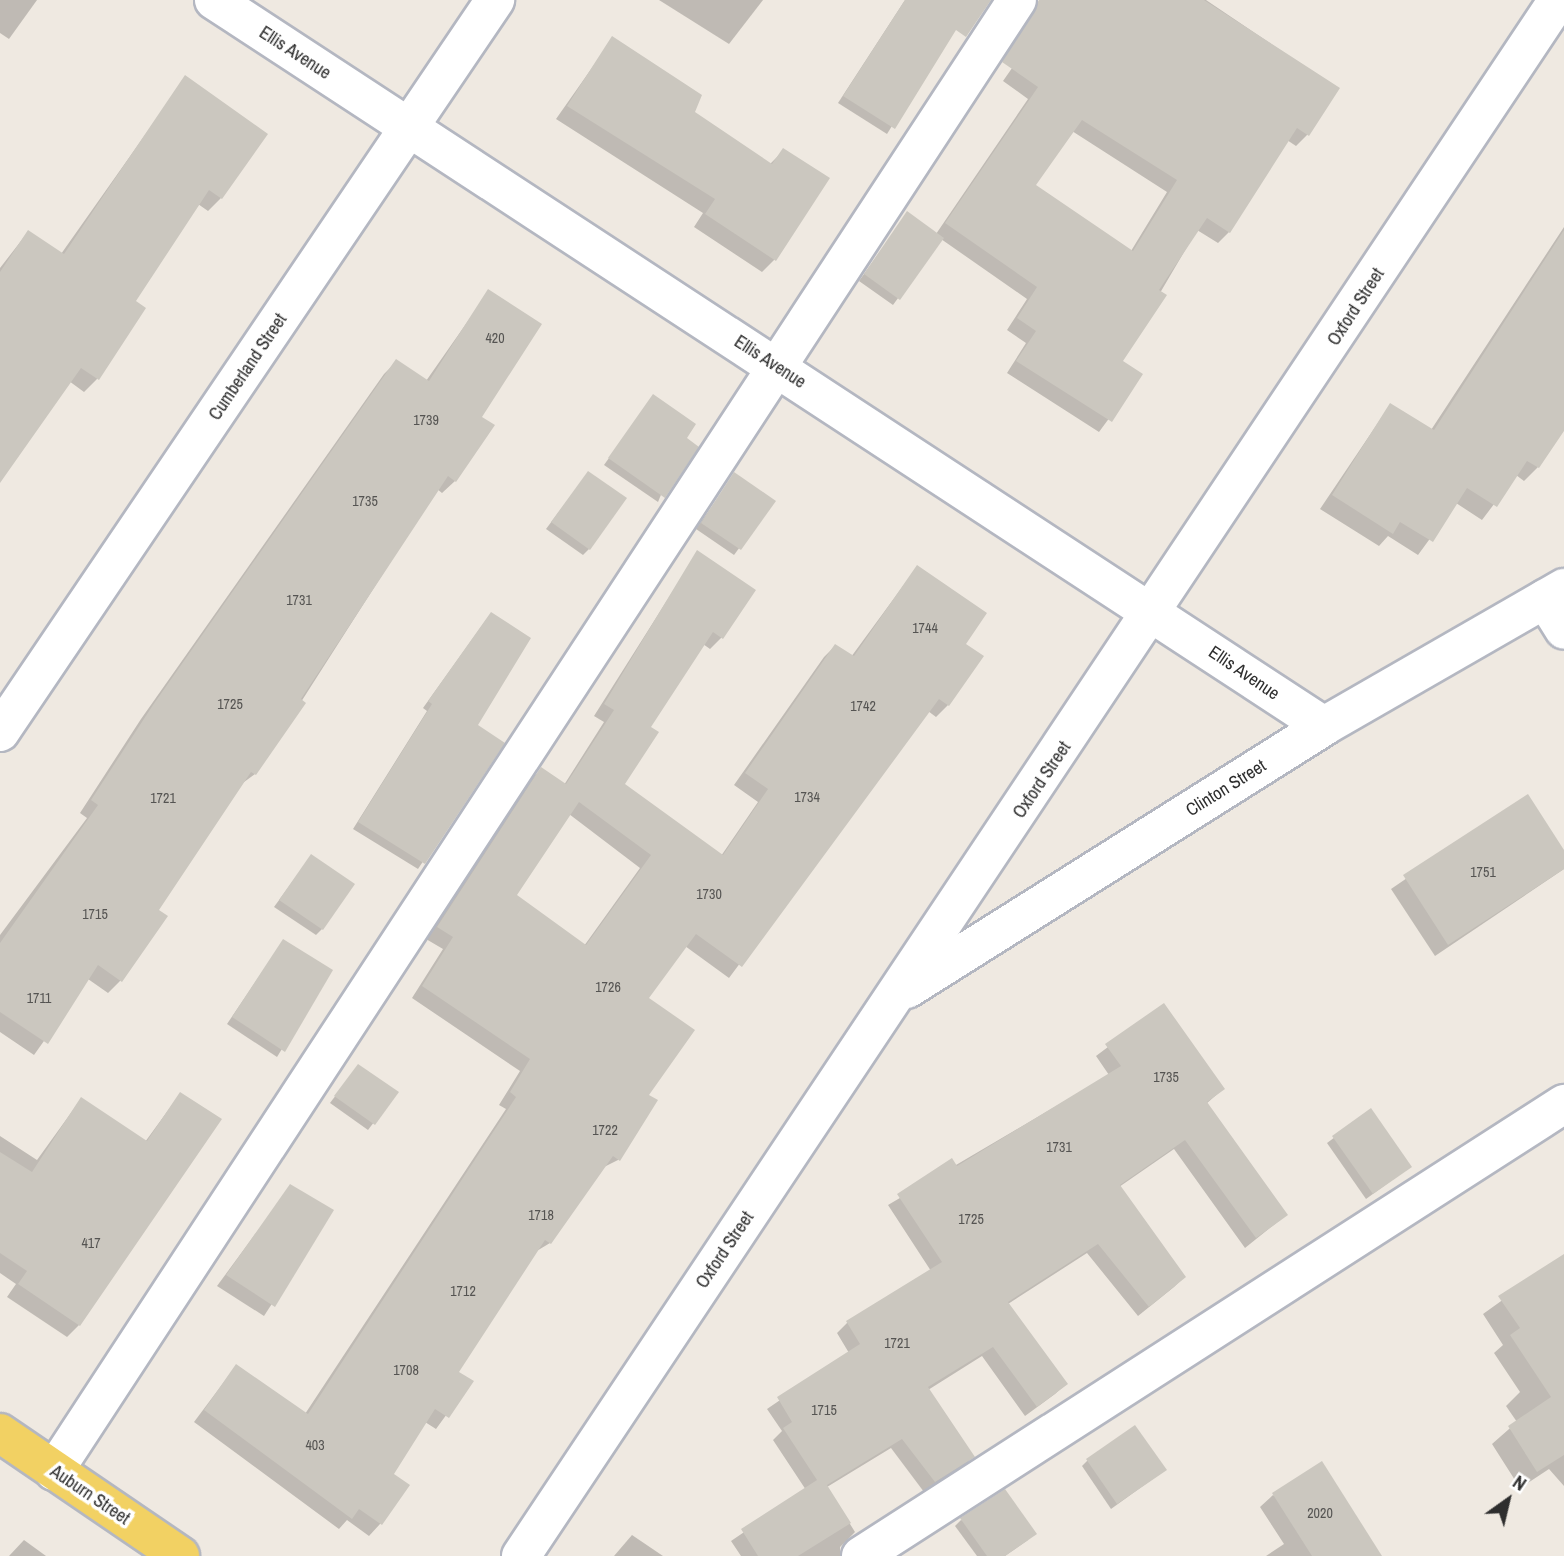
<!DOCTYPE html>
<style>
body{margin:0}
#map{position:relative;width:1564px;height:1556px;overflow:hidden;background:#efe9e1;font-family:"Archivo Narrow",sans-serif}
div>[style]{position:absolute}
.shadow>*{inset:0;background:#0003}
.building>*{inset:0;background:#cbc7bf}
.roads{filter:drop-shadow(2px 0 #b4b7c1) drop-shadow(-2px 0 #b4b7c1) drop-shadow(0 2px #b4b7c1) drop-shadow(0 -2px #b4b7c1)}
.minor>*{height:38px;margin:-19px;padding:0 19px;transform-origin:19px;border-radius:19px;background:#fff}
.major>*{height:38px;margin:-19px;padding:0 19px;transform-origin:19px;border-radius:19px;background:#f2d163}
span{translate:-50% -50%;white-space:nowrap;text-align:center;line-height:1.15;-webkit-text-stroke:7px #fff;paint-order:stroke}
.number-label{font-size:14px;color:#555452}
.number-label span{-webkit-text-stroke-width:0}
.street-label{font-size:18px;color:#2e2e2e}
.north{position:absolute;left:1473px;top:1465px;width:70px;height:70px;-webkit-text-stroke:5px #fff;paint-order:stroke;rotate:34deg;font-size:19px;font-weight:700;line-height:28px;text-align:center;color:#2e2e2e}
.north::after{content:'';display:block;margin:auto;width:24px;height:32px;background:#2e2e2e;clip-path:polygon(50% 0,100% 100%,50% 72%,0 100%)}
</style>
<div id="map">
<div class="shadow">
<i style="clip-path:polygon(0 0,37px 0,9px 39px,0 33px)"></i>
<i style="clip-path:polygon(659px 0,763px 0,729px 44px)"></i>
<i style="clip-path:polygon(905px 0,970px 0,887px 134px,838px 103px)"></i>
<i style="clip-path:polygon(evenodd,1074px 0,1206px 0,1338px 89px,1307px 135px,1296px 146px,1287px 140px,1229px 232px,1218px 243px,1197px 230px,1120px 361px,1141px 375px,1099px 432px,1007px 373px,1026px 343px,1007px 330px,1027px 299px,941px 239px,893px 305px,859px 281px,907px 214px,936px 234px,1028px 99px,1003px 81px,1031px 41px,1074px 0,1072px 131px,1167px 192px,1131px 251px,1034px 186px,1072px 131px)"></i>
<i style="clip-path:polygon(613px 38px,693px 113px,770px 164px,784px 150px,775px 259px,762px 272px,694px 227px,703px 213px,556px 119px)"></i>
<i style="clip-path:polygon(186px 77px,266px 134px,221px 198px,208px 211px,198px 204px,133px 301px,97px 379px,84px 392px,69px 381px,0 480px,0 268px,28px 232px,61px 254px)"></i>
<i style="clip-path:polygon(1564px 227px,1564px 428px,1538px 467px,1524px 481px,1516px 475px,1482px 520px,1456px 503px,1418px 555px,1388px 536px,1379px 546px,1320px 509px,1390px 405px,1431px 430px)"></i>
<i style="clip-path:polygon(489px 291px,480px 417px,455px 481px,442px 493px,437px 489px,255px 774px,240px 785px,157px 910px,166px 917px,120px 981px,108px 993px,88px 979px,34px 1055px,0 1032px,0 935px,87px 818px,80px 813px,141px 719px,384px 374px,397px 361px,426px 381px)"></i>
<i style="clip-path:polygon(653px 396px,684px 439px,658px 502px,604px 465px)"></i>
<i style="clip-path:polygon(588px 473px,589px 549px,583px 555px,546px 529px)"></i>
<i style="clip-path:polygon(735px 474px,774px 501px,734px 555px,696px 529px)"></i>
<i style="clip-path:polygon(evenodd,697px 553px,722px 637px,710px 649px,703px 644px,649px 728px,622px 784px,721px 856px,758px 802px,734px 785px,824px 657px,835px 646px,851px 657px,917px 567px,963px 644px,948px 705px,936px 717px,928px 711px,729px 978px,685px 946px,646px 999px,647px 1096px,618px 1160px,602px 1168px,550px 1243px,535px 1252px,457px 1372px,471px 1381px,436px 1429px,425px 1422px,392px 1475px,407px 1485px,380px 1524px,369px 1536px,347px 1520px,339px 1529px,194px 1422px,236px 1366px,305px 1414px,506px 1109px,499px 1105px,520px 1071px,412px 998px,443px 949px,426px 939px,530px 781px,541px 769px,564px 785px,604px 722px,594px 716px,697px 553px,569px 814px,640px 868px,584px 946px,515px 895px,569px 814px)"></i>
<i style="clip-path:polygon(486px 620px,476px 725px,502px 743px,418px 869px,353px 829px,427px 711px,423px 708px)"></i>
<i style="clip-path:polygon(1527px 796px,1564px 853px,1564px 869px,1435px 956px,1391px 889px)"></i>
<i style="clip-path:polygon(311px 856px,322px 929px,316px 935px,274px 907px)"></i>
<i style="clip-path:polygon(283px 941px,330px 971px,277px 1057px,227px 1024px)"></i>
<i style="clip-path:polygon(1164px 1005px,1223px 1089px,1206px 1104px,1286px 1215px,1245px 1248px,1174px 1149px,1119px 1187px,1184px 1277px,1174px 1287px,1138px 1316px,1087px 1253px,1008px 1304px,1066px 1384px,1055px 1394px,1025px 1416px,982px 1356px,928px 1390px,973px 1456px,963px 1467px,924px 1492px,891px 1448px,827px 1487px,855px 1532px,840px 1547px,840px 1556px,741px 1556px,731px 1541px,806px 1490px,773px 1440px,782px 1431px,767px 1409px,849px 1353px,837px 1333px,847px 1323px,931px 1271px,888px 1205px,1109px 1075px,1096px 1056px)"></i>
<i style="clip-path:polygon(358px 1066px,396px 1093px,368px 1130px,330px 1103px)"></i>
<i style="clip-path:polygon(180px 1094px,79px 1325px,67px 1337px,7px 1297px,16px 1284px,0 1273px,0 1136px,37px 1160px,81px 1099px,145px 1142px)"></i>
<i style="clip-path:polygon(1370px 1111px,1410px 1167px,1366px 1199px,1327px 1143px)"></i>
<i style="clip-path:polygon(290px 1187px,332px 1211px,264px 1316px,217px 1286px)"></i>
<i style="clip-path:polygon(1564px 1256px,1564px 1486px,1549px 1469px,1520px 1488px,1492px 1444px,1517px 1422px,1506px 1406px,1520px 1392px,1494px 1353px,1503px 1345px,1483px 1314px)"></i>
<i style="clip-path:polygon(1088px 1460px,1165px 1470px,1111px 1509px,1082px 1466px)"></i>
<i style="clip-path:polygon(1273px 1495px,1380px 1556px,1266px 1556px,1284px 1544px,1260px 1507px)"></i>
<i style="clip-path:polygon(961px 1520px,1028px 1540px,1005px 1556px,977px 1556px,955px 1526px)"></i>
<i style="clip-path:polygon(632px 1535px,663px 1556px,614px 1556px)"></i>
<i style="clip-path:polygon(24px 1540px,46px 1556px,9px 1556px)"></i>
</div>
<div class="building">
<i style="clip-path:polygon(905px 0,991px 0,966px 37px,956px 30px,895px 129px,843px 96px)"></i>
<i style="clip-path:polygon(evenodd,1039px 0,1204px 0,1340px 88px,1309px 136px,1297px 128px,1230px 233px,1207px 218px,1159px 290px,1167px 295px,1123px 361px,1143px 374px,1112px 422px,1016px 361px,1036px 331px,1017px 318px,1037px 287px,945px 223px,1038px 87px,1002px 62px,1039px 0,1082px 120px,1177px 180px,1133px 251px,1036px 185px,1082px 120px)"></i>
<i style="clip-path:polygon(612px 36px,702px 95px,695px 112px,772px 164px,783px 148px,830px 178px,776px 261px,705px 214px,715px 199px,567px 106px)"></i>
<i style="clip-path:polygon(185px 75px,268px 134px,222px 199px,209px 190px,136px 301px,146px 308px,99px 380px,81px 368px,0 483px,0 272px,28px 230px,64px 254px)"></i>
<i style="clip-path:polygon(907px 211px,944px 238px,900px 300px,864px 274px)"></i>
<i style="clip-path:polygon(1564px 230px,1564px 431px,1539px 468px,1527px 461px,1497px 507px,1467px 488px,1433px 542px,1400px 522px,1393px 534px,1332px 495px,1390px 403px,1434px 430px)"></i>
<i style="clip-path:polygon(488px 289px,542px 324px,482px 417px,495px 425px,456px 482px,448px 476px,301px 699px,306px 703px,256px 775px,251px 772px,159px 910px,168px 916px,122px 982px,98px 965px,48px 1044px,0 1012px,0 943px,98px 805px,91px 800px,153px 705px,396px 359px,429px 381px)"></i>
<i style="clip-path:polygon(653px 394px,696px 424px,687px 438px,699px 447px,665px 498px,608px 458px)"></i>
<i style="clip-path:polygon(588px 471px,627px 498px,590px 550px,551px 522px)"></i>
<i style="clip-path:polygon(734px 472px,776px 501px,741px 550px,701px 523px)"></i>
<i style="clip-path:polygon(evenodd,697px 550px,756px 590px,723px 639px,713px 632px,651px 727px,659px 732px,625px 784px,723px 855px,768px 789px,745px 773px,835px 644px,854px 656px,917px 565px,987px 613px,966px 644px,984px 656px,949px 706px,939px 699px,742px 967px,696px 934px,649px 998px,695px 1030px,649px 1095px,658px 1100px,620px 1161px,613px 1156px,551px 1244px,545px 1240px,459px 1372px,474px 1381px,449px 1418px,435px 1409px,394px 1474px,410px 1485px,382px 1525px,359px 1509px,352px 1519px,204px 1410px,236px 1364px,308px 1414px,516px 1097px,510px 1092px,530px 1059px,422px 986px,453px 937px,437px 927px,541px 767px,566px 784px,614px 710px,604px 704px,697px 550px,579px 802px,651px 855px,586px 945px,517px 895px,579px 802px)"></i>
<i style="clip-path:polygon(491px 612px,531px 638px,478px 725px,505px 743px,425px 864px,358px 822px,432px 704px,428px 701px)"></i>
<i style="clip-path:polygon(1528px 794px,1564px 850px,1564px 869px,1448px 945px,1403px 875px)"></i>
<i style="clip-path:polygon(311px 854px,355px 884px,323px 930px,279px 900px)"></i>
<i style="clip-path:polygon(283px 939px,333px 970px,285px 1052px,232px 1017px)"></i>
<i style="clip-path:polygon(1164px 1003px,1225px 1089px,1207px 1102px,1288px 1215px,1256px 1238px,1185px 1140px,1120px 1185px,1186px 1277px,1149px 1307px,1098px 1244px,1008px 1302px,1068px 1384px,1037px 1407px,993px 1347px,928px 1387px,975px 1457px,935px 1482px,902px 1439px,827px 1485px,851px 1523px,798px 1556px,758px 1556px,741px 1529px,817px 1480px,783px 1428px,792px 1422px,777px 1397px,860px 1344px,846px 1321px,942px 1262px,897px 1194px,952px 1158px,957px 1166px,1121px 1066px,1105px 1044px)"></i>
<i style="clip-path:polygon(358px 1064px,399px 1092px,375px 1125px,334px 1096px)"></i>
<i style="clip-path:polygon(180px 1092px,222px 1119px,80px 1326px,18px 1284px,27px 1271px,0 1253px,0 1152px,32px 1172px,81px 1097px,147px 1141px)"></i>
<i style="clip-path:polygon(1371px 1108px,1412px 1167px,1373px 1194px,1332px 1136px)"></i>
<i style="clip-path:polygon(290px 1184px,334px 1210px,275px 1307px,226px 1275px)"></i>
<i style="clip-path:polygon(1564px 1254px,1564px 1455px,1537px 1472px,1508px 1426px,1551px 1397px,1510px 1335px,1520px 1328px,1498px 1296px)"></i>
<i style="clip-path:polygon(1135px 1425px,1167px 1470px,1117px 1504px,1086px 1459px)"></i>
<i style="clip-path:polygon(1322px 1461px,1382px 1556px,1312px 1556px,1272px 1493px)"></i>
<i style="clip-path:polygon(1005px 1489px,1037px 1534px,1005px 1556px,987px 1556px,960px 1518px)"></i>
</div>
<div class="roads">
<div class="minor">
<i style="left:214px;top:0;width:1326px;rotate:33.19deg"></i>
<i style="left:1545px;top:599px;width:36px;rotate:58deg"></i>
<i style="left:0;top:732px;width:884px;rotate:-55.93deg"></i>
<i style="left:907px;top:989px;width:493px;rotate:-32.2deg"></i>
<i style="left:1324px;top:726px;width:277px;rotate:-29.9deg"></i>
<i style="left:54px;top:1471px;width:1758px;rotate:-56.79deg"></i>
<i style="left:521px;top:1556px;width:1870px;rotate:-56.32deg"></i>
<i style="left:861px;top:1556px;width:836px;rotate:-32.74deg"></i>
</div>
<div class="major">
<i style="left:0;top:1433px;width:218px;rotate:34.3deg"></i>
</div>
</div>
<div class="number-label">
<span style="left:495px;top:338px">420</span>
<span style="left:426px;top:420px">1739</span>
<span style="left:365px;top:501px">1735</span>
<span style="left:299px;top:600px">1731</span>
<span style="left:925px;top:628px">1744</span>
<span style="left:230px;top:704px">1725</span>
<span style="left:863px;top:706px">1742</span>
<span style="left:807px;top:797px">1734</span>
<span style="left:163px;top:798px">1721</span>
<span style="left:1483px;top:872px">1751</span>
<span style="left:709px;top:894px">1730</span>
<span style="left:95px;top:914px">1715</span>
<span style="left:608px;top:987px">1726</span>
<span style="left:39px;top:998px">1711</span>
<span style="left:1166px;top:1077px">1735</span>
<span style="left:605px;top:1130px">1722</span>
<span style="left:1059px;top:1147px">1731</span>
<span style="left:541px;top:1215px">1718</span>
<span style="left:971px;top:1219px">1725</span>
<span style="left:91px;top:1243px">417</span>
<span style="left:463px;top:1291px">1712</span>
<span style="left:897px;top:1343px">1721</span>
<span style="left:406px;top:1370px">1708</span>
<span style="left:824px;top:1410px">1715</span>
<span style="left:315px;top:1445px">403</span>
<span style="left:1320px;top:1513px">2020</span>
</div>
<div class="street-label">
<span style="left:295px;top:53px;rotate:33deg">Ellis Avenue</span>
<span style="left:1356px;top:307px;rotate:-57deg">Oxford Street</span>
<span style="left:770px;top:362px;rotate:33deg">Ellis Avenue</span>
<span style="left:248px;top:367px;rotate:-56deg">Cumberland Street</span>
<span style="left:1244px;top:673px;rotate:34deg">Ellis Avenue</span>
<span style="left:1042px;top:780px;rotate:-56deg">Oxford Street</span>
<span style="left:1226px;top:788px;rotate:-32deg">Clinton Street</span>
<span style="left:725px;top:1250px;rotate:-56deg">Oxford Street</span>
<span style="left:90px;top:1495px;rotate:34deg">Auburn Street</span>
</div>
<div class="north">N</div>
</div>
